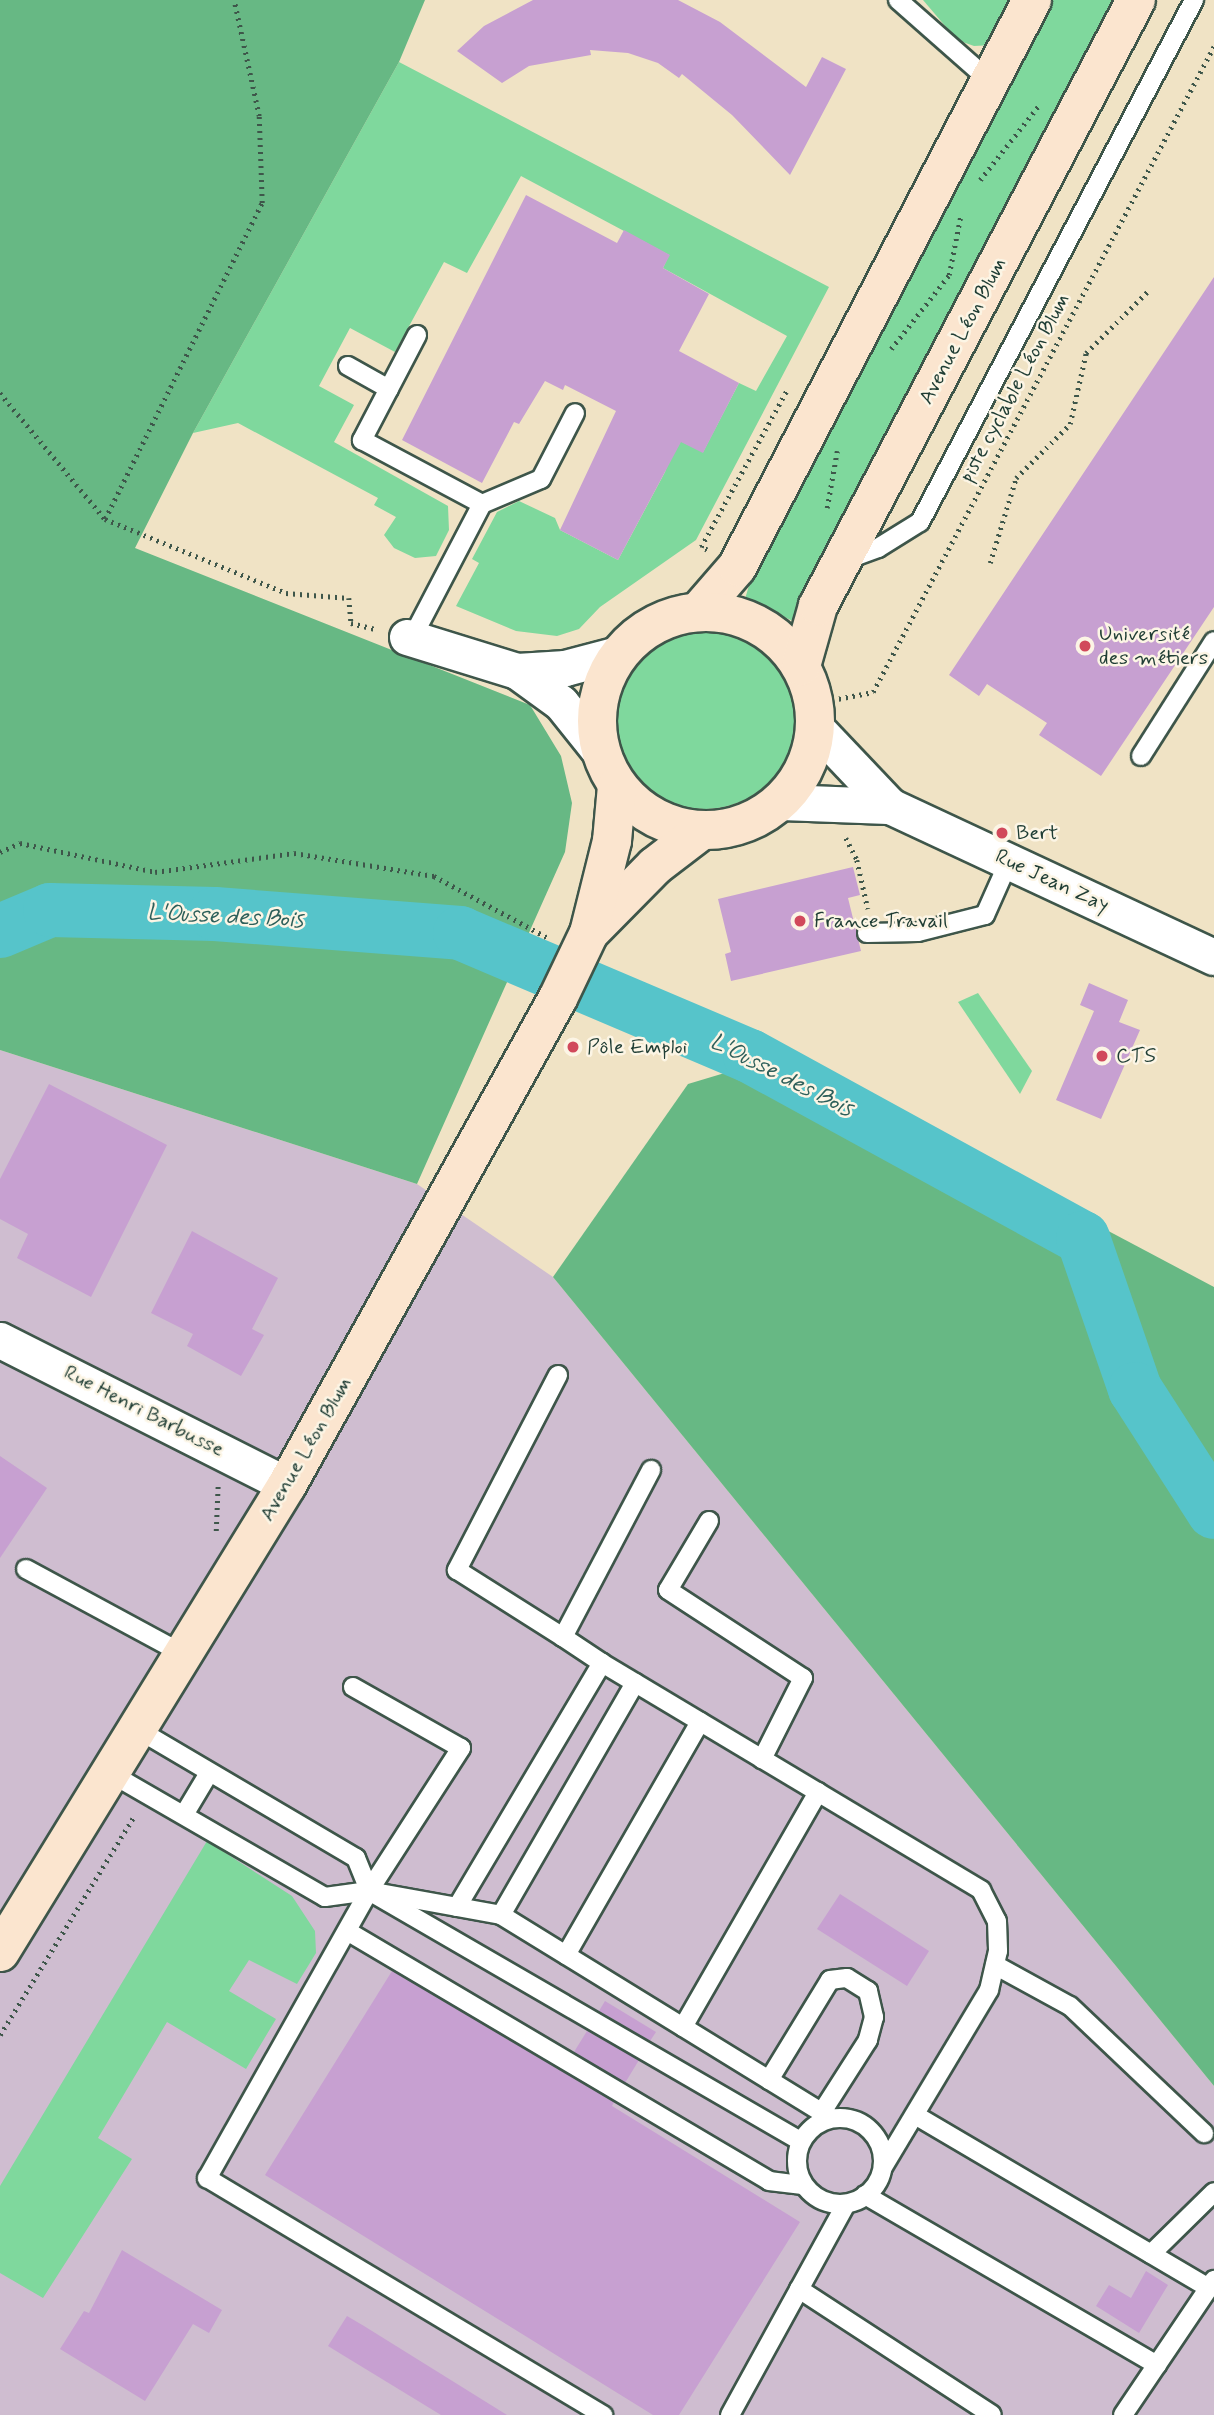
<!DOCTYPE html>
<meta charset="utf-8">
<style>
body{margin:0}
#map{position:relative;width:1214px;height:2415px;overflow:hidden;background:#f0e3c5;font-family:Mynerve,sans-serif}
div>[style]{position:absolute}
.industrial>*{inset:0;background:#cfbdd0}
.green>*{inset:0;background:#7fd89d}
.round{border-radius:50%}
.forest>*{inset:0;background:#67b884}
.river>*{height:54px;margin:-27px;padding:0 27px;transform-origin:27px;border-radius:27px;background:#56c4ca}
.building>*{inset:0;background:#c7a0d1}
.path>*{height:4.5px;margin-top:-2.25px;transform-origin:0;background:repeating-linear-gradient(90deg,#3e564a 0 2px,transparent 0 7px)}
.roads{filter:drop-shadow(2px 0 #3e564a) drop-shadow(-2px 0 #3e564a) drop-shadow(0 2px #3e564a) drop-shadow(0 -2px #3e564a)}
.lane>*{height:18px;margin:-9px;padding:0 9px;transform-origin:9px;border-radius:9px;background:#fff}
.lane>.ring{margin:-9px;padding:0;box-sizing:content-box;background:none;border:18px solid #fff;border-radius:50%}
.street>*{height:35px;margin:-17.5px;padding:0 17.5px;transform-origin:17.5px;border-radius:17.5px;background:#fff}
.secondary>*{height:38px;margin:-19px;padding:0 19px;transform-origin:19px;border-radius:19px;background:#fbe5cf}
.secondary>.ring{margin:-19px;padding:0;box-sizing:content-box;background:none;border:38px solid #fbe5cf;border-radius:50%}
.dots>*{width:19px;height:19px;translate:-50% -50%;box-sizing:border-box;border:4px solid #fcf5e5;border-radius:50%}
span{translate:-50% -50%;white-space:nowrap;text-align:center;line-height:1.15;-webkit-text-stroke:5px #fcf5e5;paint-order:stroke}
.street-label{font-size:21px;color:#1f3d34}
.poi-label{font-size:21px;color:#1f3d34}
.left{translate:0 -50%;text-align:left}
.water-label{font-size:23px;color:#2d5f5a;font-style:italic}
</style>
<div id="map">
<div class="industrial">
<i style="clip-path:polygon(0 1050px,417px 1184px,553px 1277px,1214px 2086px,1214px 2415px,0 2415px)"></i>
</div>
<div class="green">
<i style="clip-path:polygon(923px 0,1016px 0,993px 45px,974px 46px,957px 40px)"></i>
<i style="clip-path:polygon(1044px 0,1120px 0,795px 622px,745px 599px,750px 582px,743px 579px)"></i>
<i style="clip-path:polygon(399px 62px,829px 287px,696px 540px,600px 607px,579px 629px,557px 636px,516px 631px,456px 606px,479px 563px,472px 559px,497px 512px,519px 501px,555px 518px,560px 530px,618px 560px,665px 472px,676px 439px,703px 452px,739px 383px,756px 391px,787px 336px,663px 268px,669px 255px,521px 176px,467px 273px,444px 262px,395px 352px,350px 328px,319px 386px,354px 405px,334px 442px,448px 506px,449px 530px,436px 556px,415px 558px,394px 548px,384px 535px,396px 517px,374px 505px,378px 498px,238px 423px,193px 433px)"></i>
<i class="round" style="left:614px;top:627px;width:182px;height:182px"></i>
<i style="clip-path:polygon(978px 993px,1032px 1071px,1020px 1094px,958px 1002px)"></i>
<i style="clip-path:polygon(207px 1841px,292px 1896px,315px 1931px,316px 1953px,297px 1984px,249px 1960px,229px 1991px,276px 2019px,246px 2069px,167px 2022px,98px 2138px,132px 2159px,43px 2298px,0 2273px,0 2186px)"></i>
</div>
<div class="forest">
<i style="clip-path:polygon(0 0,425px 0,399px 62px,193px 433px,135px 548px,530px 705px,561px 756px,572px 803px,565px 852px,417px 1184px,0 1050px)"></i>
<i style="clip-path:polygon(728px 1072px,831px 1084px,1214px 1287px,1214px 2086px,553px 1277px,688px 1084px)"></i>
</div>
<div class="river">
<i style="left:0;top:931px;width:54px;rotate:-22.8deg"></i>
<i style="left:50px;top:910px;width:165px;rotate:1.4deg"></i>
<i style="left:215px;top:914px;width:246px;rotate:4.4deg"></i>
<i style="left:460px;top:933px;width:315px;rotate:23deg"></i>
<i style="left:750px;top:1056px;width:379px;rotate:28.7deg"></i>
<i style="left:1083px;top:1238px;width:160px;rotate:71deg"></i>
<i style="left:1135px;top:1389px;width:146px;rotate:57.3deg"></i>
</div>
<div class="building">
<i style="clip-path:polygon(533px 0,678px 0,720px 22px,806px 87px,822px 57px,846px 69px,790px 175px,732px 115px,682px 74px,679px 78px,658px 63px,628px 53px,590px 50px,591px 55px,529px 66px,502px 83px,457px 51px,484px 26px)"></i>
<i style="clip-path:polygon(526px 195px,617px 243px,624px 230px,670px 255px,663px 268px,709px 294px,679px 351px,739px 383px,703px 453px,681px 442px,618px 560px,560px 530px,616px 411px,565px 385px,563px 390px,545px 381px,519px 424px,514px 422px,482px 483px,402px 440px)"></i>
<i style="clip-path:polygon(1214px 277px,1214px 607px,1101px 776px,1039px 735px,1047px 723px,987px 684px,979px 696px,949px 675px)"></i>
<i style="clip-path:polygon(853px 867px,860px 895px,848px 898px,861px 951px,731px 981px,725px 954px,731px 952px,718px 899px)"></i>
<i style="clip-path:polygon(1089px 983px,1128px 1000px,1119px 1022px,1140px 1030px,1101px 1119px,1056px 1100px,1094px 1011px,1080px 1005px)"></i>
<i style="clip-path:polygon(49px 1084px,167px 1145px,91px 1297px,17px 1258px,28px 1234px,0 1219px,0 1179px)"></i>
<i style="clip-path:polygon(192px 1231px,278px 1278px,252px 1329px,264px 1335px,241px 1376px,187px 1346px,193px 1334px,151px 1313px)"></i>
<i style="clip-path:polygon(0 1456px,47px 1488px,0 1558px)"></i>
<i style="clip-path:polygon(840px 1894px,929px 1951px,907px 1986px,817px 1929px)"></i>
<i style="clip-path:polygon(392px 1971px,614px 2102px,612px 2106px,800px 2222px,679px 2415px,653px 2415px,265px 2175px)"></i>
<i style="clip-path:polygon(605px 2001px,656px 2032px,650px 2041px,599px 2011px)"></i>
<i style="clip-path:polygon(587px 2031px,639px 2060px,625px 2083px,574px 2052px)"></i>
<i style="clip-path:polygon(122px 2250px,222px 2310px,209px 2333px,193px 2324px,145px 2401px,60px 2349px,84px 2311px,89px 2313px)"></i>
<i style="clip-path:polygon(1146px 2271px,1168px 2285px,1139px 2333px,1096px 2306px,1109px 2285px,1131px 2298px)"></i>
<i style="clip-path:polygon(347px 2316px,364px 2326px,507px 2415px,441px 2415px,341px 2354px,328px 2346px)"></i>
</div>
<div class="path">
<i style="left:980px;top:180px;width:97px;rotate:-51.7deg"></i>
<i style="left:891px;top:349px;width:94px;rotate:-51.9deg"></i>
<i style="left:949px;top:275px;width:62px;rotate:-78.9deg"></i>
<i style="left:0;top:393px;width:164px;rotate:50.2deg"></i>
<i style="left:105px;top:519px;width:196px;rotate:22.2deg"></i>
<i style="left:286px;top:593px;width:63px;rotate:4.5deg"></i>
<i style="left:349px;top:598px;width:25px;rotate:85deg"></i>
<i style="left:351px;top:623px;width:25px;rotate:14deg"></i>
<i style="left:827px;top:508px;width:58px;rotate:-80deg"></i>
<i style="left:105px;top:519px;width:353px;rotate:-63.6deg"></i>
<i style="left:262px;top:203px;width:87px;rotate:-92deg"></i>
<i style="left:259px;top:116px;width:119px;rotate:-102.2deg"></i>
<i style="left:707px;top:550px;width:7px;rotate:-153deg"></i>
<i style="left:701px;top:547px;width:181px;rotate:-61.3deg"></i>
<i style="left:990px;top:563px;width:89px;rotate:-73deg"></i>
<i style="left:1016px;top:478px;width:76px;rotate:-45deg"></i>
<i style="left:1070px;top:424px;width:73px;rotate:-77.3deg"></i>
<i style="left:1086px;top:353px;width:88px;rotate:-45deg"></i>
<i style="left:832px;top:700px;width:42px;rotate:-11deg"></i>
<i style="left:873px;top:692px;width:730px;rotate:-62.17deg"></i>
<i style="left:846px;top:838px;width:25px;rotate:63deg"></i>
<i style="left:857px;top:860px;width:50px;rotate:77.3deg"></i>
<i style="left:0;top:852px;width:22px;rotate:-24deg"></i>
<i style="left:20px;top:843px;width:138px;rotate:12.1deg"></i>
<i style="left:155px;top:872px;width:140px;rotate:-7.8deg"></i>
<i style="left:294px;top:853px;width:142px;rotate:9.3deg"></i>
<i style="left:434px;top:876px;width:132px;rotate:28.5deg"></i>
<i style="left:216px;top:1531px;width:47px;rotate:-87.6deg"></i>
<i style="left:0;top:2035px;width:258px;rotate:-58.5deg"></i>
</div>
<div class="roads">
<div class="lane">
<i style="left:898px;top:0;width:123px;rotate:41.4deg"></i>
<i style="left:417px;top:335px;width:119px;rotate:117.6deg"></i>
<i style="left:362px;top:440px;width:136px;rotate:28.1deg"></i>
<i style="left:348px;top:366px;width:47px;rotate:29.3deg"></i>
<i style="left:848px;top:559px;width:32px;rotate:-20deg"></i>
<i style="left:878px;top:548px;width:49px;rotate:-31.8deg"></i>
<i style="left:920px;top:522px;width:590px;rotate:-62.3deg"></i>
<i style="left:412px;top:638px;width:151px;rotate:-62.4deg"></i>
<i style="left:482px;top:504px;width:64px;rotate:-23deg"></i>
<i style="left:541px;top:479px;width:74px;rotate:-62.7deg"></i>
<i style="left:1141px;top:756px;width:136px;rotate:-57.6deg"></i>
<i style="left:867px;top:933px;width:51px;rotate:-1.1deg"></i>
<i style="left:918px;top:932px;width:69px;rotate:-14.2deg"></i>
<i style="left:985px;top:915px;width:59px;rotate:-66deg"></i>
<i style="left:558px;top:1375px;width:220px;rotate:117.4deg"></i>
<i style="left:457px;top:1570px;width:125px;rotate:32.3deg"></i>
<i style="left:709px;top:1521px;width:80px;rotate:120.7deg"></i>
<i style="left:668px;top:1590px;width:161px;rotate:33.1deg"></i>
<i style="left:803px;top:1678px;width:91px;rotate:116.8deg"></i>
<i style="left:26px;top:1569px;width:179px;rotate:28.4deg"></i>
<i style="left:602px;top:1663px;width:442px;rotate:30.9deg"></i>
<i style="left:981px;top:1890px;width:35px;rotate:63deg"></i>
<i style="left:997px;top:1921px;width:30px;rotate:88deg"></i>
<i style="left:998px;top:1951px;width:40px;rotate:103deg"></i>
<i style="left:989px;top:1990px;width:206px;rotate:120.9deg"></i>
<i style="left:353px;top:1687px;width:124px;rotate:29.5deg"></i>
<i style="left:461px;top:1748px;width:170px;rotate:122.8deg"></i>
<i style="left:369px;top:1891px;width:330px;rotate:119.4deg"></i>
<i style="left:207px;top:2178px;width:462px;rotate:30.9deg"></i>
<i style="left:137px;top:1729px;width:254px;rotate:30.5deg"></i>
<i style="left:356px;top:1858px;width:35px;rotate:68deg"></i>
<i style="left:369px;top:1891px;width:499px;rotate:30.1deg"></i>
<i style="left:110px;top:1773px;width:248px;rotate:30deg"></i>
<i style="left:325px;top:1897px;width:44px;rotate:-7.8deg"></i>
<i style="left:369px;top:1891px;width:134px;rotate:10.3deg"></i>
<i style="left:501px;top:1915px;width:387px;rotate:31.6deg"></i>
<i style="left:185px;top:1813px;width:47px;rotate:-59deg"></i>
<i style="left:457px;top:1907px;width:284px;rotate:-59.3deg"></i>
<i style="left:602px;top:1663px;width:47px;rotate:-146.3deg"></i>
<i style="left:563px;top:1637px;width:189px;rotate:-62.2deg"></i>
<i style="left:501px;top:1915px;width:268px;rotate:-60deg"></i>
<i style="left:347px;top:1931px;width:490px;rotate:30.6deg"></i>
<i style="left:769px;top:2181px;width:34px;rotate:7deg"></i>
<i style="left:566px;top:1955px;width:269px;rotate:-60.1deg"></i>
<i style="left:995px;top:1965px;width:85px;rotate:28.7deg"></i>
<i style="left:1070px;top:2006px;width:185px;rotate:43.5deg"></i>
<i style="left:683px;top:2027px;width:271px;rotate:-60.1deg"></i>
<i style="left:769px;top:2080px;width:117px;rotate:-58.6deg"></i>
<i style="left:830px;top:1980px;width:17px;rotate:-7deg"></i>
<i style="left:847px;top:1978px;width:25px;rotate:32deg"></i>
<i style="left:868px;top:1991px;width:27px;rotate:77deg"></i>
<i style="left:874px;top:2017px;width:24px;rotate:105deg"></i>
<i style="left:868px;top:2040px;width:85px;rotate:122.6deg"></i>
<i style="left:915px;top:2115px;width:341px;rotate:30.5deg"></i>
<i class="ring" style="left:797px;top:2118px;width:68px;height:68px"></i>
<i style="left:865px;top:2195px;width:338px;rotate:30.2deg"></i>
<i style="left:1151px;top:2254px;width:88px;rotate:-44.5deg"></i>
<i style="left:799px;top:2289px;width:230px;rotate:33.1deg"></i>
<i style="left:730px;top:2415px;width:241px;rotate:-61.2deg"></i>
<i style="left:1123px;top:2415px;width:163px;rotate:-56deg"></i>
</div>
<div class="street">
<i style="left:407px;top:637px;width:115px;rotate:17.2deg"></i>
<i style="left:517px;top:671px;width:54px;rotate:36deg"></i>
<i style="left:561px;top:703px;width:64px;rotate:51.3deg"></i>
<i style="left:517px;top:671px;width:48px;rotate:-3.6deg"></i>
<i style="left:565px;top:668px;width:55px;rotate:-14.8deg"></i>
<i style="left:816px;top:728px;width:108px;rotate:46.5deg"></i>
<i style="left:890px;top:806px;width:357px;rotate:25deg"></i>
<i style="left:779px;top:802px;width:111px;rotate:2.1deg"></i>
<i style="left:0;top:1340px;width:322px;rotate:26.8deg"></i>
</div>
<div class="secondary">
<i style="left:699px;top:611px;width:58px;rotate:-49.2deg"></i>
<i style="left:737px;top:567px;width:639px;rotate:-62.51deg"></i>
<i class="ring" style="left:597px;top:612px;width:180px;height:180px"></i>
<i style="left:801px;top:666px;width:62px;rotate:-74.2deg"></i>
<i style="left:818px;top:606px;width:684px;rotate:-62.31deg"></i>
<i style="left:591px;top:931px;width:91px;rotate:-45.4deg"></i>
<i style="left:655px;top:866px;width:59px;rotate:-37.5deg"></i>
<i style="left:0;top:1952px;width:548px;rotate:-58.43deg"></i>
<i style="left:287px;top:1485px;width:557px;rotate:-60.91deg"></i>
<i style="left:558px;top:998px;width:72px;rotate:-64.5deg"></i>
<i style="left:589px;top:933px;width:95px;rotate:-76deg"></i>
<i style="left:612px;top:841px;width:55px;rotate:-84.8deg"></i>
</div>
</div>
<div class="dots">
<i style="left:1085px;top:646px;background:#d1495b"></i>
<i style="left:1002px;top:833px;background:#d1495b"></i>
<i style="left:800px;top:921px;background:#d1495b"></i>
<i style="left:573px;top:1047px;background:#d1495b"></i>
<i style="left:1102px;top:1056px;background:#d1495b"></i>
</div>
<div class="street-label">
<span style="left:963px;top:331px;rotate:-62deg">Avenue Léon Blum</span>
<span style="left:1015px;top:388px;rotate:-62deg">piste cyclable Léon Blum</span>
<span style="left:1052px;top:881px;rotate:25deg">Rue Jean Zay</span>
<span style="left:144px;top:1411px;rotate:27deg">Rue Henri Barbusse</span>
<span style="left:306px;top:1449px;rotate:-60deg">Avenue Léon Blum</span>
</div>
<div class="poi-label">
<span class="left" style="left:1099px;top:646px">Université<br>des métiers</span>
<span class="left" style="left:1016px;top:833px">Bert</span>
<span class="left" style="left:814px;top:921px">France Travail</span>
<span class="left" style="left:587px;top:1047px">Pôle Emploi</span>
<span class="left" style="left:1116px;top:1056px">CTS</span>
</div>
<div class="water-label">
<span style="left:225px;top:917px;rotate:3deg">L'Ousse des Bois</span>
<span style="left:781px;top:1076px;rotate:27deg">L'Ousse des Bois</span>
</div>
</div>
